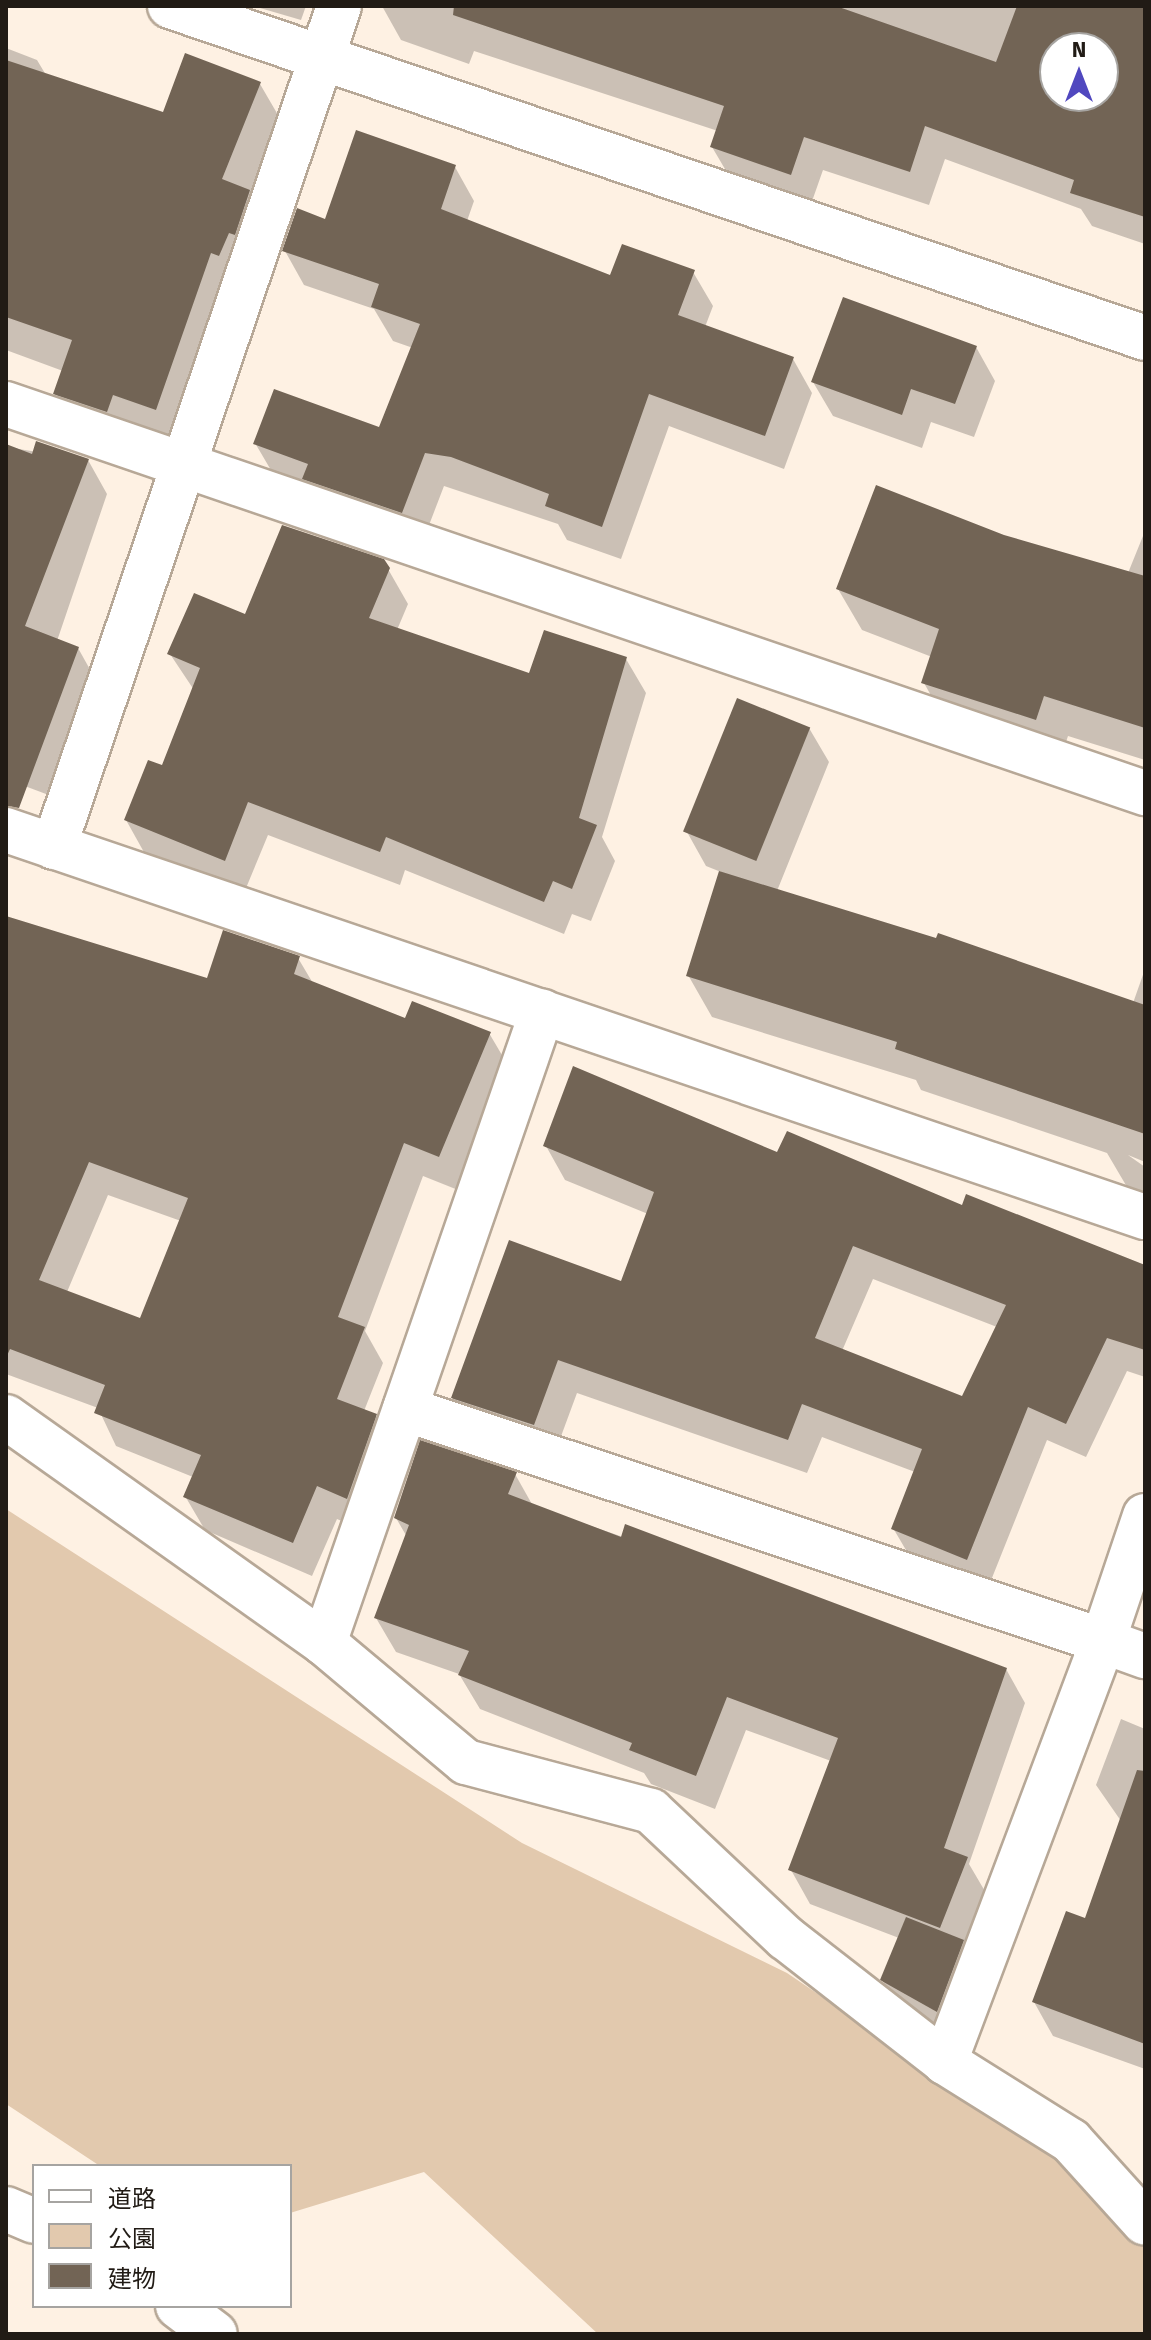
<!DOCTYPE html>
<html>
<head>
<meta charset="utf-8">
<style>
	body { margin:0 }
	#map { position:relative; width:1151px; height:2340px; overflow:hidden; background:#fef1e3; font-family:"Fira Sans","Noto Sans JP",sans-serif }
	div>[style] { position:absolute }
	.green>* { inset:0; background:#e2c9ae }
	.shadow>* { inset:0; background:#0003 }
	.building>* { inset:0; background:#726455; transform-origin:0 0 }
	.roads { filter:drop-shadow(2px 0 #b7a897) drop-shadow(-2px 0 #b7a897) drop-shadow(0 2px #b7a897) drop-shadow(0 -2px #b7a897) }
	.minor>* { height:44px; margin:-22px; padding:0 22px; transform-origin:22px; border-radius:22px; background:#fff }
	.tertiary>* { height:44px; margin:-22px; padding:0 22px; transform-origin:22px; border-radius:22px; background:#fff }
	span { translate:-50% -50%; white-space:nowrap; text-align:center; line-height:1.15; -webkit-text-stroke:8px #fff; paint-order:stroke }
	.frame { position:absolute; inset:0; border:8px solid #211b15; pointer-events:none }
	.legend { position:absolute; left:32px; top:2164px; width:260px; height:144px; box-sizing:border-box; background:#fff; border:2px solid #a6a4a1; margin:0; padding:10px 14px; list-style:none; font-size:24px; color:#211b15 }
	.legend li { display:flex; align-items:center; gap:16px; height:40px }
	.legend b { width:40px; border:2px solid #a6a4a1 }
	.north { position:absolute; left:1039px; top:32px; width:80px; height:80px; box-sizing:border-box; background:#fff; border:2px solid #a6a4a1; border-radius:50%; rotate:0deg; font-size:22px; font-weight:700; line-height:32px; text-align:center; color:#211b15 }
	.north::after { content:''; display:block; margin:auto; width:28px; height:36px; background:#5048bf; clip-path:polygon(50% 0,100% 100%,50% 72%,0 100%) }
</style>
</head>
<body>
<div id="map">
	<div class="green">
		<div style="clip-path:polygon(6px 1509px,522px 1843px,787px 1973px,1064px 2161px,1145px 2244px,1145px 2334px,598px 2334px,424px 2172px,290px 2213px,290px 2166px,100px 2166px,6px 2104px)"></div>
	</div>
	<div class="shadow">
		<div style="clip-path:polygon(253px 6px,306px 6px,301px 20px)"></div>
		<div style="clip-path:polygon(evenodd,382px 6px,1145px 6px,1145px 244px,1092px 226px,1081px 209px,945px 159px,929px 205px,823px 170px,810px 207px,732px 181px,712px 147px,718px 131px,474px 51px,469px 64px,401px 40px,382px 6px,1055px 48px,1103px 48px,1103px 96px,1055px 96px,1055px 48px)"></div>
		<div style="clip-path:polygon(6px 48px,37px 60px,46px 75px,164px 114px,260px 84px,285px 127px,181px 452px,80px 437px,55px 393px,63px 371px,6px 350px)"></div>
		<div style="clip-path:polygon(455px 167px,474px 201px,467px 221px,612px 277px,693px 272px,713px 306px,705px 327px,793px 359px,812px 393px,784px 469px,669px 426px,621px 559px,567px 540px,558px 524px,444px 486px,421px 546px,275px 477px,255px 443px,381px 430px,413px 348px,393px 341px,374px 309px,304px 285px,285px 251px,326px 222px)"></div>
		<div style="clip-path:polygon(976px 347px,995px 381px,974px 437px,931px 422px,922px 448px,833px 416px,813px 382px)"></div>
		<div style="clip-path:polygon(6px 447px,88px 460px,107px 494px,57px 641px,78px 648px,97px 682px,54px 797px,6px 779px)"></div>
		<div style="clip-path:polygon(1145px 531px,1145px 760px,1068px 736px,1060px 760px,947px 724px,924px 683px,932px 657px,862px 630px,838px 589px,1004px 537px,1128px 573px)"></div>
		<div style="clip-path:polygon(388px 569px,408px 604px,397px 630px,530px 676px,626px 659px,646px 693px,602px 837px,615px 861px,591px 921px,572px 914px,564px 934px,405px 870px,400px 885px,268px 835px,244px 893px,145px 854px,126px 820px,163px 768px,194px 690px,170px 654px,246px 617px)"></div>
		<div style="clip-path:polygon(809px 728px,829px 762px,777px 891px,1133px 1003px,1145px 969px,1145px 1162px,1128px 1155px,1145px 1167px,1145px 1194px,1127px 1187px,1107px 1153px,921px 1090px,916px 1080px,712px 1017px,688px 975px,721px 872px,706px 866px,687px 832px)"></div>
		<div style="clip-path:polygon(evenodd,6px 918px,209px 980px,298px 958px,314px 985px,406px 1021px,489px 1033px,509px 1067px,458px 1190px,423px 1176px,365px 1331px,383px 1363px,364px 1411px,375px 1416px,395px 1450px,367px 1532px,337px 1519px,312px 1576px,205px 1530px,185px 1496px,193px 1477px,116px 1446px,98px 1408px,6px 1374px,6px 918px,108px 1195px,181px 1221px,141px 1321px,67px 1292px,108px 1195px)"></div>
		<div style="clip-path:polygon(evenodd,546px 1146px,778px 1154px,1145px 1267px,1145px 1377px,1127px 1371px,1086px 1457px,1047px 1440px,986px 1593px,913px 1562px,893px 1528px,915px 1472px,822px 1437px,807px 1473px,577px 1393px,553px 1458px,473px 1432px,453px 1398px,622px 1284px,648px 1214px,565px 1180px,546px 1146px,873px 1279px,997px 1327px,963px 1399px,842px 1351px,873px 1279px)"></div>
		<div style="clip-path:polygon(515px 1474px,533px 1506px,1006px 1669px,1025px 1703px,969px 1864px,986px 1893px,965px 1946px,982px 1976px,956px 2045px,902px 2014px,882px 1980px,899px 1938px,810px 1904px,791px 1870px,831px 1761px,746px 1730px,715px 1809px,651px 1784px,644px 1773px,480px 1709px,459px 1674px,396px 1652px,376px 1618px,407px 1537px,396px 1518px)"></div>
		<div style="clip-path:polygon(1121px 1719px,1145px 1729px,1145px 2069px,1053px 2036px,1034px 2002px,1086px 1921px,1121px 1821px,1096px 1785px)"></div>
	</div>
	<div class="building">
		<div style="clip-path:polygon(evenodd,454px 6px,836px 6px,996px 62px,1017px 6px,1145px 6px,1145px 217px,1070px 193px,1074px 180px,925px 126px,910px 172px,804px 137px,791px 175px,710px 147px,724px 106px,453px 15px,454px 6px,1055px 48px,1103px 48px,1103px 96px,1055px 96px,1055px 48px)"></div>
		<div style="clip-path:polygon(185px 53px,261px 82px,222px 179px,250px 190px,235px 235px,229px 233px,219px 256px,211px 253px,156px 410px,113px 395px,107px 412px,53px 394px,72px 340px,6px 317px,6px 60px,163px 112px)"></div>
		<div style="clip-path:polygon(356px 130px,456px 165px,441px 209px,610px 275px,622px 244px,695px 270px,678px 315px,794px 357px,765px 436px,649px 394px,602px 527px,545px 506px,549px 494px,451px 457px,425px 453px,402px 513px,302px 479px,308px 464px,253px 444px,274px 389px,379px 427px,420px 324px,371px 307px,379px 284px,282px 251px,297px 208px,325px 219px)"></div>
		<div style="clip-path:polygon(843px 297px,977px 346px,955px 404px,911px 389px,902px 415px,811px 382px)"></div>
		<div style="clip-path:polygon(36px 441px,89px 459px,25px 626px,79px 647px,19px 808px,6px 806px,6px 444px,32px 454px)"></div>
		<div style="clip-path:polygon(876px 485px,1004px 535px,1145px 576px,1145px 728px,1044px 696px,1036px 720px,921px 683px,939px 629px,836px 589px)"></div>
		<div style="clip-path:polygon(282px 525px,384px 559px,390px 568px,369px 618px,529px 673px,544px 630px,627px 657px,579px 818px,597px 825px,572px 889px,553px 881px,544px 902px,386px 837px,380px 852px,248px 802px,225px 861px,124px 820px,148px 760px,162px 765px,200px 668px,167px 654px,194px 593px,245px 614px)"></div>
		<div style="left:737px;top:698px;width:79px;height:144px;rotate:22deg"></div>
		<div style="clip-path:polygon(719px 871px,936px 938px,938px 933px,1145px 1005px,1145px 1134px,895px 1049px,897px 1042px,686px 976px)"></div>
		<div style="clip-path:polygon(evenodd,6px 916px,207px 978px,223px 930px,300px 956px,294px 974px,405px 1018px,412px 1001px,491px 1032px,439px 1157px,404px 1143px,338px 1317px,365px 1327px,337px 1399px,377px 1414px,347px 1499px,317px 1486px,293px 1543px,183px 1497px,201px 1455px,94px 1413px,105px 1385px,10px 1349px,6px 1358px,6px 916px,89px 1162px,188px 1198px,140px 1318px,39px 1280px,89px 1162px)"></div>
		<div style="clip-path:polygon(evenodd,573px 1066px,777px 1152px,787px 1131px,962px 1205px,966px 1194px,1145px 1265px,1145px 1350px,1107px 1338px,1066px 1424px,1028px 1407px,967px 1560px,891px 1529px,922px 1449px,802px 1404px,788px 1440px,558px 1360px,534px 1425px,451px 1398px,509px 1240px,621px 1281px,654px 1192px,543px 1146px,573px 1066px,853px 1246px,1006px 1305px,962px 1396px,815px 1338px,853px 1246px)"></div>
		<div style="clip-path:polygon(420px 1440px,517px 1472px,508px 1494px,621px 1537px,625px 1524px,1007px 1668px,944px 1848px,968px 1857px,940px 1928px,788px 1870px,838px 1738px,727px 1697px,696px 1776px,629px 1750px,632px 1743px,458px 1675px,469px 1651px,374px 1618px,409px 1525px,394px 1518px)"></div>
		<div style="clip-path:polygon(1137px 1770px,1145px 1771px,1145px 2044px,1032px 2002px,1066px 1911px,1085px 1918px)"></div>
		<div style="clip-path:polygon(906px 1917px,964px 1940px,937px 2012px,880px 1980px)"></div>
	</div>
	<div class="roads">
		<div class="minor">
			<div style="left:6px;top:404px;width:1204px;rotate:18.86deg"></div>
			<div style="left:6px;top:830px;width:1203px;rotate:18.77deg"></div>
			<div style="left:54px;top:847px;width:888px;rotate:-71.28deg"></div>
			<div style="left:405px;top:1409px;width:736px;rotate:18.39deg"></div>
			<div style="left:1103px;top:1641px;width:450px;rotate:110.6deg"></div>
			<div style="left:945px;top:2062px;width:149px;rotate:32.1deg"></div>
			<div style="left:1071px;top:2141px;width:110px;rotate:47.9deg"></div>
			<div style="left:6px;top:1417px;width:390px;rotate:35.4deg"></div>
			<div style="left:324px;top:1643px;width:185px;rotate:40deg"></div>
			<div style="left:466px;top:1762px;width:191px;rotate:14.8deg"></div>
			<div style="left:651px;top:1811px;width:185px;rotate:43.3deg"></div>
			<div style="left:786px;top:1938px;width:202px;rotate:37.9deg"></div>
			<div style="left:324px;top:1643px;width:668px;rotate:-70.94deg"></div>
		</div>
		<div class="tertiary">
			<div style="left:170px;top:6px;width:1030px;rotate:18.8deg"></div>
			<div style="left:1145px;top:1516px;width:132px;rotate:108.6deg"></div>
			<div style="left:1103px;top:1641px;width:45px;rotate:19.7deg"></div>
			<div style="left:6px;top:2209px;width:30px;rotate:23deg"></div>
			<div style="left:178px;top:2306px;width:46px;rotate:37.1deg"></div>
		</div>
	</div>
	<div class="frame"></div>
	<ul class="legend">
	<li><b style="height:10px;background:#fff"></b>道路</li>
	<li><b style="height:22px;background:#e2c9ae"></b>公園</li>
	<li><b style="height:22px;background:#726455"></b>建物</li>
	</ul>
	<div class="north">N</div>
</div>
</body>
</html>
